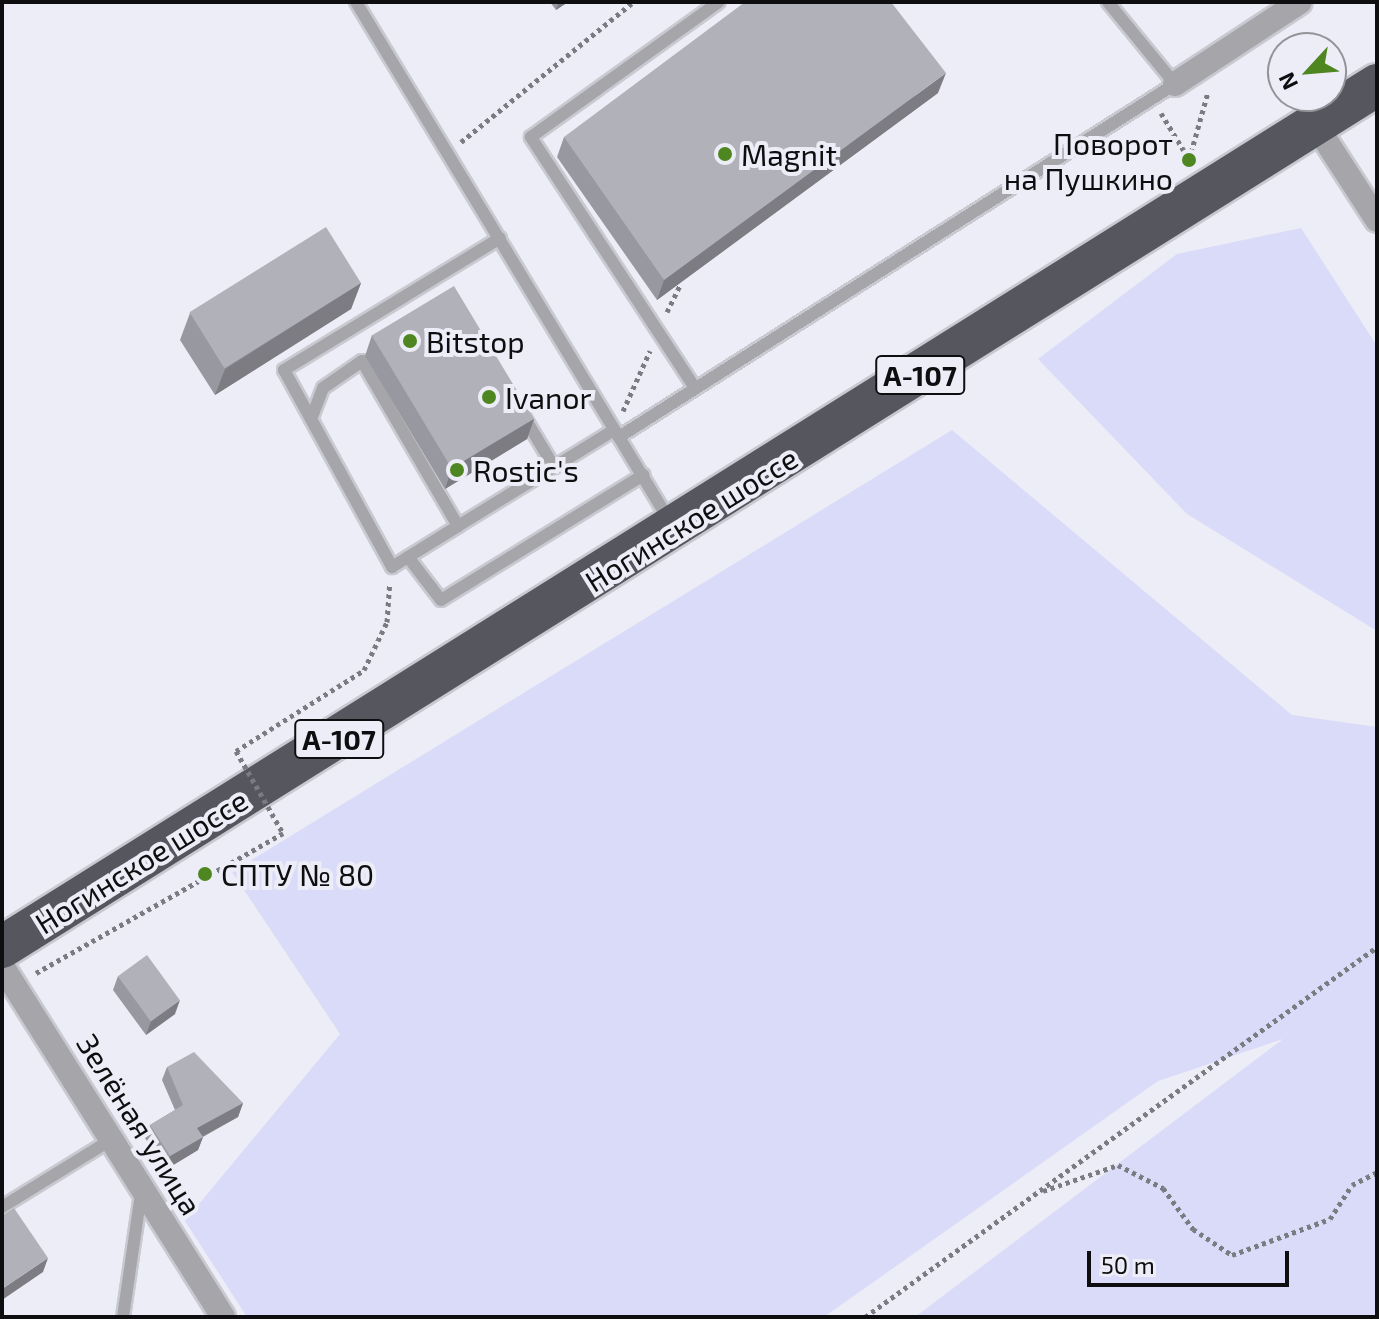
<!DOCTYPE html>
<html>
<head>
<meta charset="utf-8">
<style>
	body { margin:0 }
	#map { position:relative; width:1379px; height:1319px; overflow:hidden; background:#ecedf6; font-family:"Exo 2",sans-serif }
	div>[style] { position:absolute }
	.green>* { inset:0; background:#dadbf8 }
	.path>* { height:5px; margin-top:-2.5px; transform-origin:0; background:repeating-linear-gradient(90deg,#7b7c82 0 4px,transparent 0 8px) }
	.roads { filter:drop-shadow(2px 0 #c8c9d1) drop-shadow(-2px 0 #c8c9d1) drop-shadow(0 2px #c8c9d1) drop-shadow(0 -2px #c8c9d1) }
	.lane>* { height:12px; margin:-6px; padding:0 6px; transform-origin:6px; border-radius:6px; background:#a6a6aa }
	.street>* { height:24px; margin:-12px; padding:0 12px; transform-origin:12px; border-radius:12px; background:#a6a6aa }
	.highway>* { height:42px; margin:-21px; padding:0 21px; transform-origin:21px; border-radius:21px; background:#56575e }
	.path-bridge>* { height:5px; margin-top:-2.5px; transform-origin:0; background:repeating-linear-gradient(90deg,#7b7c82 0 4px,transparent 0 8px) }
	.wall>* { inset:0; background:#9898a0 }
	.shaded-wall>* { inset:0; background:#7c7c82 }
	.building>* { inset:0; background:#b1b1ba; transform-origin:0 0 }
	.dots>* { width:22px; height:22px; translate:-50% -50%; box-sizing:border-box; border:4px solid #ecedf6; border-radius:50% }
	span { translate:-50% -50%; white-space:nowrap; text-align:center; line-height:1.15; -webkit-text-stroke:8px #ecedf6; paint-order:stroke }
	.shield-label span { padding:2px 6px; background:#ecedf6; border:2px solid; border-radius:6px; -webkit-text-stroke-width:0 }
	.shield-label { font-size:28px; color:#0e0e11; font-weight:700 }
	.poi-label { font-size:30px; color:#0e0e11 }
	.right { translate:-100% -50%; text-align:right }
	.left { translate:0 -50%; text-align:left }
	.street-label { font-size:30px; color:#0e0e11 }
	.frame { position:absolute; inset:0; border:4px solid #0e0e11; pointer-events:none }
	.north { position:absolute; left:1267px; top:32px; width:80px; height:80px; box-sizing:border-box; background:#ecedf6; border:2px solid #93949a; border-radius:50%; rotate:244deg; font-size:22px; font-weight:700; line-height:32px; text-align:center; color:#0e0e11 }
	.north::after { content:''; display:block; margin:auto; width:28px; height:36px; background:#4e8621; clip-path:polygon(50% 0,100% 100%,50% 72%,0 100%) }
	.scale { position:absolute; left:1087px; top:1251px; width:202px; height:36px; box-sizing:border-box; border:4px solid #0e0e11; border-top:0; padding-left:10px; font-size:24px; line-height:28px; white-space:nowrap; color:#0e0e11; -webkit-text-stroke:6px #ecedf6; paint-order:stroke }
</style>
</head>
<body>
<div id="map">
	<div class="green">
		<div style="clip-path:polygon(1301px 228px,1377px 346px,1377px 631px,1187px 514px,1038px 359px,1177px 254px)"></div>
		<div style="clip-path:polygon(952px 430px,1292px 715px,1377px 727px,1377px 1317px,915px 1317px,1283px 1039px,1158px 1081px,824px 1317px,247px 1317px,185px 1221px,340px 1034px,232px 872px)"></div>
	</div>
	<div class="path">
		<div style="left:1161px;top:113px;width:54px;rotate:58.7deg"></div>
		<div style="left:461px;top:142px;width:222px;rotate:-39.1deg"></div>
		<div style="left:1189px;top:160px;width:71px;rotate:-74.4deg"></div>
		<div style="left:667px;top:312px;width:32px;rotate:-64deg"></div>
		<div style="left:623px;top:411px;width:66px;rotate:-65.8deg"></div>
		<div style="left:236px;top:751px;width:151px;rotate:-32.3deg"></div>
		<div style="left:364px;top:670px;width:53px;rotate:-64.4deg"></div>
		<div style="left:387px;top:622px;width:39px;rotate:-86deg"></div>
		<div style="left:36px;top:973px;width:284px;rotate:-29.5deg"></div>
		<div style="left:1043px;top:1191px;width:79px;rotate:-19.1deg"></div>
		<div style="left:1118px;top:1165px;width:51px;rotate:27.1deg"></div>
		<div style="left:1163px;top:1188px;width:51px;rotate:53.8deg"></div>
		<div style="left:1193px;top:1229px;width:47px;rotate:33.7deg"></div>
		<div style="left:1232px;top:1255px;width:104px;rotate:-20.2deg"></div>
		<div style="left:1330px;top:1219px;width:40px;rotate:-57.1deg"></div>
		<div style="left:1352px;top:1185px;width:28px;rotate:-27deg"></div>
		<div style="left:865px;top:1317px;width:632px;rotate:-35.85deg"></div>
	</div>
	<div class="roads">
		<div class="lane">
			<div style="left:356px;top:2px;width:605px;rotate:58.86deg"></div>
			<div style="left:695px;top:388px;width:300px;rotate:-123.2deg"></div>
			<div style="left:531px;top:137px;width:231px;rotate:-35.7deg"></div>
			<div style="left:523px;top:415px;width:61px;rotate:59.2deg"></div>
			<div style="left:311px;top:419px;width:56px;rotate:-118.9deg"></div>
			<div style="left:284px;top:370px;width:253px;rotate:-31.4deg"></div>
			<div style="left:619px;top:437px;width:659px;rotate:-32.41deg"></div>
			<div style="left:1175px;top:84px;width:106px;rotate:-129.3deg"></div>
			<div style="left:458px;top:526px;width:191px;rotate:-120.2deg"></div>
			<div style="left:362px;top:361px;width:47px;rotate:145.3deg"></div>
			<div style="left:323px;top:388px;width:33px;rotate:111deg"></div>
			<div style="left:311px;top:419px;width:169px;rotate:61.3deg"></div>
			<div style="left:392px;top:567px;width:78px;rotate:-31.8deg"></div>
			<div style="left:458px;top:526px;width:183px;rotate:-31.6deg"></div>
			<div style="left:408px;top:557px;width:54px;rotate:52.5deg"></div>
			<div style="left:441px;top:600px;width:238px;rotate:-31.7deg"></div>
			<div style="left:2px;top:1207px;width:129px;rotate:-31.7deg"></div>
			<div style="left:123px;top:1317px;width:125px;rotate:-81.7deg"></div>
		</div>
		<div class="street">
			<div style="left:1175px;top:84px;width:149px;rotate:-33.3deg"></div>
			<div style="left:1315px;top:124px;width:114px;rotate:57.1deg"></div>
			<div style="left:2px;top:966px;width:415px;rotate:57.8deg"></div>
		</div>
		<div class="highway">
			<div style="left:2px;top:947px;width:1623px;rotate:-32.08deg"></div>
		</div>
	</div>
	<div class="path-bridge">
		<div style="left:236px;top:751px;width:95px;rotate:60.2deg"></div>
	</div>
	<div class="wall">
		<div style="clip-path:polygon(550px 2px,568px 2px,556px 10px)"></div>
		<div style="clip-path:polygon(938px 93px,657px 300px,557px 157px,564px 137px)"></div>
		<div style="clip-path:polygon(361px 283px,351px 309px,215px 395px,180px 340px,190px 313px)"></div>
		<div style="clip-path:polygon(372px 335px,534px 419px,527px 439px,445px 489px,365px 356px)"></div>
		<div style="clip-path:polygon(118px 976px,175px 1014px,146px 1035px,113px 990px)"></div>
		<div style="clip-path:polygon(167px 1067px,243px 1103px,238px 1117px,203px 1137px,198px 1150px,165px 1170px,145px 1138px,150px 1125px,175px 1110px,162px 1080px)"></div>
	</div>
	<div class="shaded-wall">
		<div style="clip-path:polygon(559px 2px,568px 2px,556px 10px)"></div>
		<div style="clip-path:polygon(946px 73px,938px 93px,657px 300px,664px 280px)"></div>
		<div style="clip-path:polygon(361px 283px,351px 309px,215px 395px,225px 369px)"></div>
		<div style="clip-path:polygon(534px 419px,527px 439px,445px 489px,452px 468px)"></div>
		<div style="clip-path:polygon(180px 1000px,175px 1014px,146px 1035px,151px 1021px)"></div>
		<div style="clip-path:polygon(243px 1103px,238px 1117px,192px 1142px,197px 1128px)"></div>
		<div style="clip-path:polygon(203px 1137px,198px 1150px,165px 1170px,170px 1156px)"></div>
		<div style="clip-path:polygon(48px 1258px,43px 1272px,2px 1300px,2px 1289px)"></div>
	</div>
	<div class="building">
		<div style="clip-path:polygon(745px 2px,891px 2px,946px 73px,664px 280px,564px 137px)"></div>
		<div style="left:326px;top:227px;width:66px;height:161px;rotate:58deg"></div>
		<div style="left:454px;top:286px;width:155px;height:96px;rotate:59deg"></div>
		<div style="left:147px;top:955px;width:56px;height:36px;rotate:54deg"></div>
		<div style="clip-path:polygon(194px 1052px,243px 1103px,197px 1128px,203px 1137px,170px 1156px,150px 1125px,183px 1105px,167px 1067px)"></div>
		<div style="clip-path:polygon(14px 1208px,48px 1258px,2px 1289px,2px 1216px)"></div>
	</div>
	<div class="dots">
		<div style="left:725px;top:154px;background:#4e8621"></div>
		<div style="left:1189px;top:160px;background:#4e8621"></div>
		<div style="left:410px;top:341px;background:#4e8621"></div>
		<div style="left:489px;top:397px;background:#4e8621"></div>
		<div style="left:457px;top:470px;background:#4e8621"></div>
		<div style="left:205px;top:874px;background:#4e8621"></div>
	</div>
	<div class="shield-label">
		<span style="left:920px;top:375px">А-107</span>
		<span style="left:339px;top:739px">А-107</span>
	</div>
	<div class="poi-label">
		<span class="right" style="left:1173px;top:160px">Поворот<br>на Пушкино</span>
		<span class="left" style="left:741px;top:154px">Magnit</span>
		<span class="left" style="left:426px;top:341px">Bitstop</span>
		<span class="left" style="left:505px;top:397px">Ivanor</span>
		<span class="left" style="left:473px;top:470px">Rostic's</span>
		<span class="left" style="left:221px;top:874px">СПТУ № 80</span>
	</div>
	<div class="street-label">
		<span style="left:691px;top:519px;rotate:-32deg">Ногинское шоссе</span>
		<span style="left:141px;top:861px;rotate:-32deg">Ногинское шоссе</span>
		<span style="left:140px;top:1124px;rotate:58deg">Зелёная улица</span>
	</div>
	<div class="frame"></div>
	<div class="north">N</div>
	<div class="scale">50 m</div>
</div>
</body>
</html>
